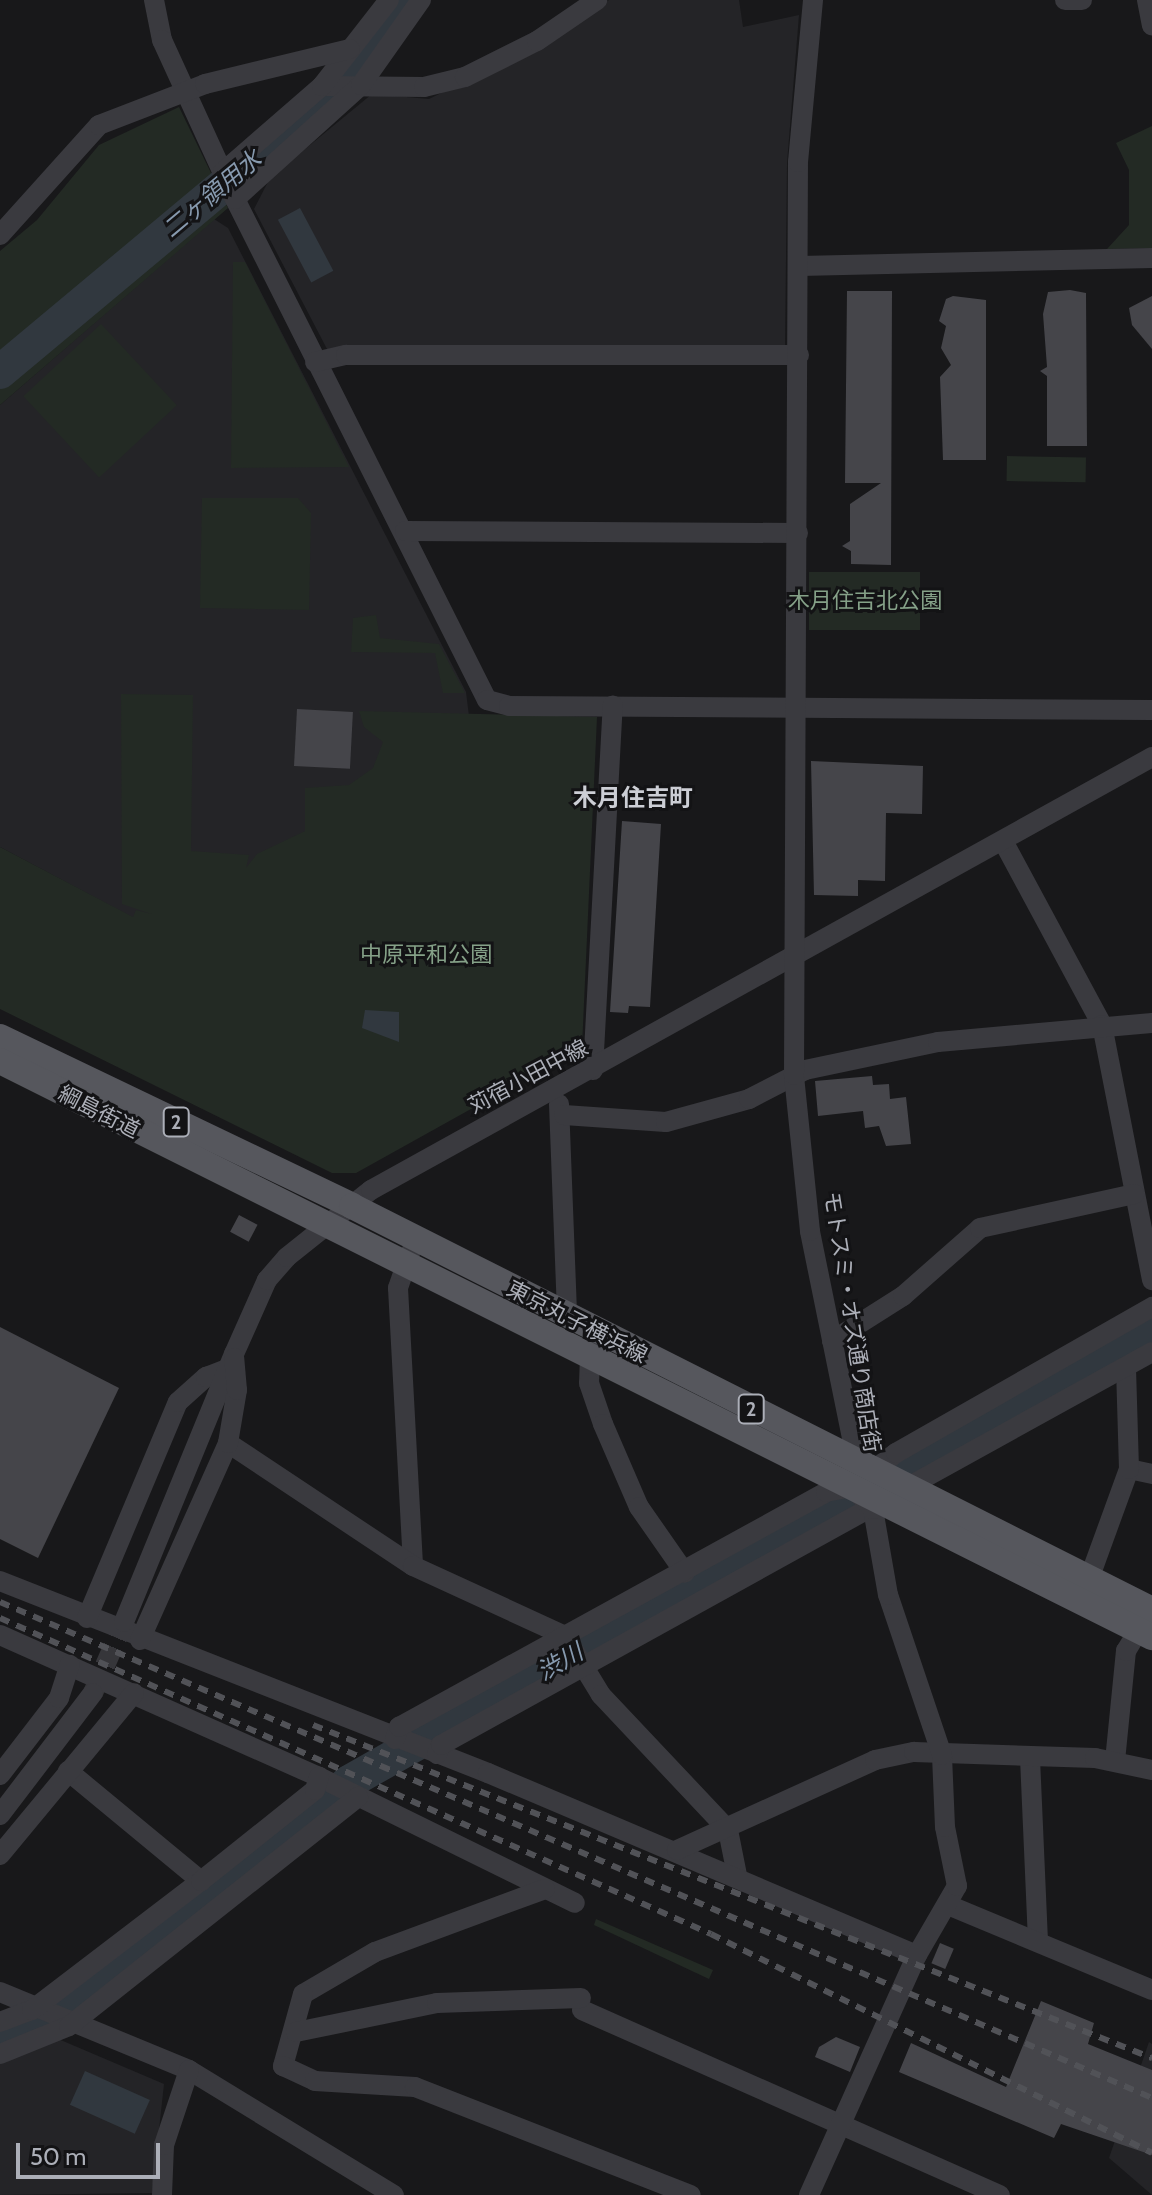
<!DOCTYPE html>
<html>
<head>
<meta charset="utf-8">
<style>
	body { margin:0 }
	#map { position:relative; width:1152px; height:2195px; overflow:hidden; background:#18181a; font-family:Cabin,"Noto Sans JP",sans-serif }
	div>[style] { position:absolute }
	.built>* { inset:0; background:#242427 }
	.green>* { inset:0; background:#232a24; transform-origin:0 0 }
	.water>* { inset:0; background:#31383f; transform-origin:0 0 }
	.river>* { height:34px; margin:-17px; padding:0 17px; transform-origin:17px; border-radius:17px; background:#31383f }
	.building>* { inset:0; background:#45454a; transform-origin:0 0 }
	.minor-tunnel>* { height:20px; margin-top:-10px; transform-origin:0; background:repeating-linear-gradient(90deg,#36363a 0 20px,transparent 0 30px) }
	.minor>* { height:20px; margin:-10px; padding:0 10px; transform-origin:10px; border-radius:10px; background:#3a3a3f }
	.major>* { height:26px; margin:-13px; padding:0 13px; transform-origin:13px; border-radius:13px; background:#56575d }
	.rail>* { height:6px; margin-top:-3px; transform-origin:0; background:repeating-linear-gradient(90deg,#515257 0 10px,transparent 0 18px) }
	span { translate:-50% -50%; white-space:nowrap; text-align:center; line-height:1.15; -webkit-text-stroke:6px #131315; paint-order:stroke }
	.shield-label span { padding:2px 6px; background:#131315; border:2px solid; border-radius:6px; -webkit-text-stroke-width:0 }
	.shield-label { font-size:20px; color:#acafb8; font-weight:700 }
	.park-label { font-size:22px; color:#85a188 }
	.street-label { font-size:22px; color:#acafb8 }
	.water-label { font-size:24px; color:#879aaf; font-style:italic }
	.neighbourhood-label { font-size:24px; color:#ccced5; font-weight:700 }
	.scale { position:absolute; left:16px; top:2143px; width:144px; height:36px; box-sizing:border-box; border:4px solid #acafb8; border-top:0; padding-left:10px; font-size:24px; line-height:28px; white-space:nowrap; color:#acafb8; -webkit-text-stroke:6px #131315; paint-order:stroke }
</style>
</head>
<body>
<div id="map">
	<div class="built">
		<div style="clip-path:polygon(609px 0,739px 0,743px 27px,799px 15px,787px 163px,785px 351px,327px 349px,254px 209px,270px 178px,372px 94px,429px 99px,570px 30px)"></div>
		<div style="clip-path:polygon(214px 219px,228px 228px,466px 692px,469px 716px,173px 939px,0 847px,0 405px)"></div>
		<div style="clip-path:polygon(56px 2038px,164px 2084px,152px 2193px,0 2195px,0 2060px)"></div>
		<div style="clip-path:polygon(1149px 2042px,1152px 2044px,1152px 2195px,1109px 2158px)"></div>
	</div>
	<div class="green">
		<div style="clip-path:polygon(179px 107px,228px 208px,0 405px,0 251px,37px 220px,99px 145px)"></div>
		<div style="clip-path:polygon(1152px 126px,1152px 248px,1107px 249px,1129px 225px,1129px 170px,1116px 143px)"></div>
		<div style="clip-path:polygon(233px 262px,245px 262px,349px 467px,231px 468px)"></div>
		<div style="left:101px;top:324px;width:111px;height:106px;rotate:47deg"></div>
		<div style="left:1007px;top:456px;width:79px;height:25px;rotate:1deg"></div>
		<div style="clip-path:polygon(202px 498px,298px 498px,311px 513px,309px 610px,200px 608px)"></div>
		<div style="left:809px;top:572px;width:111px;height:58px"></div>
		<div style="clip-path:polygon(376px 615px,380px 638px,439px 644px,465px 693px,443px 693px,435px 653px,351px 652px,353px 618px)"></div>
		<div style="clip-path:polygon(121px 694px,193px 695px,191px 851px,249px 855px,246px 868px,257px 854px,305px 831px,305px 788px,349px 785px,373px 768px,383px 742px,364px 727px,359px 711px,597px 717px,582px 1047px,356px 1173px,332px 1173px,0 1009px,0 847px,133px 917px,136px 910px,152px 914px,122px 904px)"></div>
		<div style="clip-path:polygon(596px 1919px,713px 1970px,709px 1979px,594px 1925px)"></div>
	</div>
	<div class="water">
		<div style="left:300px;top:208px;width:71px;height:25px;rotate:62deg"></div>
		<div style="clip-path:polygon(365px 1010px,399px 1012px,399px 1042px,362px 1028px)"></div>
		<div style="left:85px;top:2071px;width:71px;height:37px;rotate:24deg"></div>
	</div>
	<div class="river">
		<div style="left:0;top:372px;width:425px;rotate:-39.9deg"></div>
		<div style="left:326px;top:99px;width:128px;rotate:-50.7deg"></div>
		<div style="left:0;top:2040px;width:69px;rotate:-22.9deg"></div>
		<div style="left:64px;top:2013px;width:367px;rotate:-39deg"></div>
		<div style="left:349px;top:1782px;width:923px;rotate:-29.59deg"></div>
	</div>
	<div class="building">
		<div style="clip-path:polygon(1070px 290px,1086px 293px,1087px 446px,1047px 446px,1047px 376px,1040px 371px,1047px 367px,1043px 314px,1048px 292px)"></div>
		<div style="clip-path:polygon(847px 291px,892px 291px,891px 565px,851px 564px,851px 551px,842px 546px,850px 541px,850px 504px,881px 483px,845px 483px)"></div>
		<div style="clip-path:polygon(953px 296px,986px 300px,986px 460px,943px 460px,940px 377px,951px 365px,941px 348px,946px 326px,939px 321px,946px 299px)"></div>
		<div style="clip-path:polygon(1152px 296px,1152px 349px,1132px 325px,1129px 308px)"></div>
		<div style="left:297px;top:709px;width:56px;height:57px;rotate:3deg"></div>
		<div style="clip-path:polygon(811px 761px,923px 766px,922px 814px,886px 813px,885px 881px,858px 880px,858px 896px,814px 895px)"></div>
		<div style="clip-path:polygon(622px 821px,661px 824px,650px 1007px,629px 1006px,628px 1013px,610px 1012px)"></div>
		<div style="clip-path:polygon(872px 1076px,873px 1085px,889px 1084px,890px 1099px,906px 1097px,911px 1144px,886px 1146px,879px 1126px,865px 1128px,863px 1111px,818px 1116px,815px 1081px)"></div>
		<div style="left:239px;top:1215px;width:21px;height:19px;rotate:28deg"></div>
		<div style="clip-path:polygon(0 1327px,119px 1388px,38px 1558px,0 1539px)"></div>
		<div style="left:940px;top:1943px;width:15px;height:22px;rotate:23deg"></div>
		<div style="clip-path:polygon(1041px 2001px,1094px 2023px,1088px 2044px,1152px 2070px,1152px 2155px,1061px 2124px,1054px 2138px,899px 2072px,911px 2043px,1006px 2087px)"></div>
		<div style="clip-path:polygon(836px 2037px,860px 2047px,850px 2072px,815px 2057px,819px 2047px)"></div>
	</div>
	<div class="minor-tunnel">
		<div style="left:93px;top:1693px;width:77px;rotate:-66.4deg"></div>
	</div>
	<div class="minor">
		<div style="left:154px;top:0;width:41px;rotate:78.7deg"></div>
		<div style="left:162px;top:40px;width:170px;rotate:65.4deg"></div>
		<div style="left:233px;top:195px;width:565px;rotate:63.3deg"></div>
		<div style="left:487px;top:700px;width:23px;rotate:15deg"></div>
		<div style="left:509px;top:706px;width:643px;rotate:0.36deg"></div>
		<div style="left:1065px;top:0;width:17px"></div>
		<div style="left:1147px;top:0;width:26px;rotate:79deg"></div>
		<div style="left:322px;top:86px;width:102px;rotate:0.6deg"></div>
		<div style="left:424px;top:87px;width:42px;rotate:-13.7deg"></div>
		<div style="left:465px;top:77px;width:80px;rotate:-26.6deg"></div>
		<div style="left:537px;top:41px;width:73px;rotate:-34.3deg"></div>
		<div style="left:223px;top:172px;width:131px;rotate:-41deg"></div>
		<div style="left:322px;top:86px;width:109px;rotate:-52.1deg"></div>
		<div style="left:235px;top:199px;width:170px;rotate:-42.1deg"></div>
		<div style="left:361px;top:85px;width:104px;rotate:-54.8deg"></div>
		<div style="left:0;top:235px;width:148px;rotate:-48deg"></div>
		<div style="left:99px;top:125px;width:114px;rotate:-21.1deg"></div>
		<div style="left:205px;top:84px;width:149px;rotate:-13.6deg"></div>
		<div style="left:800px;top:266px;width:352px;rotate:-1.3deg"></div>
		<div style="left:315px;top:362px;width:32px;rotate:-13deg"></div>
		<div style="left:346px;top:355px;width:453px"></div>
		<div style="left:405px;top:531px;width:393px;rotate:0.3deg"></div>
		<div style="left:1003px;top:841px;width:209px;rotate:61.7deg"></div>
		<div style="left:1102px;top:1025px;width:260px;rotate:78.9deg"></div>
		<div style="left:593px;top:1070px;width:365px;rotate:-86.9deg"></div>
		<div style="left:559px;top:1104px;width:212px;rotate:87.8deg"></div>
		<div style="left:564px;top:1115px;width:102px;rotate:3.9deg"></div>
		<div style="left:666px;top:1122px;width:86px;rotate:-15.5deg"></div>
		<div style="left:749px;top:1099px;width:63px;rotate:-27.4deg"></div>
		<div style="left:805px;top:1070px;width:136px;rotate:-11.9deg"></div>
		<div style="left:938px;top:1042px;width:215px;rotate:-5.1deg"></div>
		<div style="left:410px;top:1253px;width:37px;rotate:109deg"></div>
		<div style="left:398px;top:1288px;width:278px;rotate:86.9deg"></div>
		<div style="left:603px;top:1334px;width:26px;rotate:121deg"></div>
		<div style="left:590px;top:1356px;width:27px;rotate:92deg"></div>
		<div style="left:589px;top:1383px;width:43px;rotate:71.1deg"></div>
		<div style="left:603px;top:1424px;width:90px;rotate:66.6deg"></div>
		<div style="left:639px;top:1507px;width:80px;rotate:55.1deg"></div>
		<div style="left:832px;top:1341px;width:84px;rotate:-32.4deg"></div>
		<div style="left:903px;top:1296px;width:103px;rotate:-41.4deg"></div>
		<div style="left:980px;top:1228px;width:158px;rotate:-12.4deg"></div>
		<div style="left:228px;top:1443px;width:222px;rotate:33.6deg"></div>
		<div style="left:413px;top:1566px;width:167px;rotate:24.7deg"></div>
		<div style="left:565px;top:1636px;width:69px;rotate:58.6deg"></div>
		<div style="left:601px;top:1695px;width:185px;rotate:46.7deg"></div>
		<div style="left:728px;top:1830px;width:46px;rotate:78.7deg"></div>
		<div style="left:1129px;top:1469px;width:24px;rotate:12deg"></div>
		<div style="left:0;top:1581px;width:524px;rotate:21.48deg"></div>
		<div style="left:488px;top:1773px;width:466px;rotate:23deg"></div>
		<div style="left:1085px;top:1590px;width:129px;rotate:-70deg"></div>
		<div style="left:1129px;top:1469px;width:102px;rotate:-91.7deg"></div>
		<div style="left:87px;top:1618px;width:234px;rotate:-67.2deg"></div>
		<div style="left:178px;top:1402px;width:38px;rotate:-42deg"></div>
		<div style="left:206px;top:1377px;width:22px;rotate:-21deg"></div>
		<div style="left:124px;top:1622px;width:290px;rotate:-67.7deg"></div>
		<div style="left:234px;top:1354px;width:81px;rotate:-66deg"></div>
		<div style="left:267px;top:1280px;width:30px;rotate:-49deg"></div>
		<div style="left:287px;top:1257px;width:107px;rotate:-38.6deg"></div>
		<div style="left:371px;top:1190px;width:893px;rotate:-29deg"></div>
		<div style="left:0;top:1635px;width:349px;rotate:24deg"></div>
		<div style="left:319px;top:1777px;width:285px;rotate:26.2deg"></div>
		<div style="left:140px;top:1640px;width:216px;rotate:-65.9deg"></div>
		<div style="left:228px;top:1443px;width:54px;rotate:-80.4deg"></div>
		<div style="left:237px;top:1390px;width:32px;rotate:-95deg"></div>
		<div style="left:395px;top:1739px;width:13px;rotate:-72deg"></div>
		<div style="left:399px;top:1727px;width:487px;rotate:-28.8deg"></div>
		<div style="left:826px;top:1492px;width:26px;rotate:-11deg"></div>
		<div style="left:852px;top:1487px;width:56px;rotate:-37.7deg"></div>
		<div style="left:896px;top:1453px;width:295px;rotate:-29.7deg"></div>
		<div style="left:437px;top:1754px;width:10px;rotate:-66deg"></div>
		<div style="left:441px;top:1745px;width:812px;rotate:-28.93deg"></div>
		<div style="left:1030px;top:1758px;width:184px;rotate:87.5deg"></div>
		<div style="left:1115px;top:1761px;width:111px;rotate:-84.3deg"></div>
		<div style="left:1126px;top:1651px;width:37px;rotate:-59deg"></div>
		<div style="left:68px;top:1771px;width:173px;rotate:39.6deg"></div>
		<div style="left:0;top:1775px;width:97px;rotate:-52.5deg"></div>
		<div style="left:59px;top:1698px;width:35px;rotate:-72deg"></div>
		<div style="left:0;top:1815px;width:153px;rotate:-52.7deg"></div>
		<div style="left:677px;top:1850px;width:217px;rotate:-24.4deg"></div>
		<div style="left:875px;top:1760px;width:40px;rotate:-12deg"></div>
		<div style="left:914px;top:1752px;width:181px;rotate:1.9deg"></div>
		<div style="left:1095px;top:1758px;width:58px;rotate:11.9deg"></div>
		<div style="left:0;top:1855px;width:210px;rotate:-50.4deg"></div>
		<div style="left:545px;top:1889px;width:181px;rotate:159.7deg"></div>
		<div style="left:375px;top:1952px;width:83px;rotate:149.7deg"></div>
		<div style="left:303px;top:1994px;width:75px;rotate:105.5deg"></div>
		<div style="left:283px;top:2066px;width:35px;rotate:25deg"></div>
		<div style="left:315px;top:2081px;width:100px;rotate:3.4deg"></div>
		<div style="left:415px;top:2087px;width:296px;rotate:21.4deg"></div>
		<div style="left:948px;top:1905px;width:221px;rotate:22.6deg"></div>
		<div style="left:0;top:1992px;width:204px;rotate:22.4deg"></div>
		<div style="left:189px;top:2070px;width:240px;rotate:31.4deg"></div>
		<div style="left:582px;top:2010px;width:457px;rotate:23.9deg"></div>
		<div style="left:0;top:2022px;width:34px;rotate:-21deg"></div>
		<div style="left:32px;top:2010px;width:213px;rotate:-37.4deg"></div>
		<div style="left:201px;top:1881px;width:146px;rotate:-38.6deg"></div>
		<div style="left:315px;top:1790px;width:14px;rotate:-73deg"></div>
		<div style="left:296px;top:2032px;width:144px;rotate:-11.6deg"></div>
		<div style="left:437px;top:2003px;width:144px;rotate:-2deg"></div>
		<div style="left:0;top:2054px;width:74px;rotate:-22.1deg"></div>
		<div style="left:69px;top:2026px;width:369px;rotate:-38.4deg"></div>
		<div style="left:162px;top:2195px;width:50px;rotate:-87.7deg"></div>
		<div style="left:164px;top:2145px;width:79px;rotate:-71.6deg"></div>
		<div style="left:809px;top:2195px;width:263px;rotate:-65.8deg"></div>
		<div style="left:917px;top:1955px;width:80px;rotate:-59.9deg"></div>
		<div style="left:957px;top:1886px;width:60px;rotate:-101.5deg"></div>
		<div style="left:945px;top:1827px;width:72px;rotate:-92.4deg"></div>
		<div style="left:942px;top:1755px;width:169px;rotate:-108.6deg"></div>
		<div style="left:888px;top:1595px;width:87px;rotate:-99.9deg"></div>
		<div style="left:873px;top:1509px;width:30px;rotate:-134deg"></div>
		<div style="left:852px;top:1487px;width:49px;rotate:-90deg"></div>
		<div style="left:852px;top:1438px;width:211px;rotate:-101.5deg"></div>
		<div style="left:810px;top:1231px;width:157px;rotate:-95.9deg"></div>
		<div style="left:794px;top:1075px;width:913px;rotate:-89.75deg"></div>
		<div style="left:798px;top:162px;width:163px;rotate:-84.7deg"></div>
	</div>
	<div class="major">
		<div style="left:0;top:1037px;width:390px;rotate:25.6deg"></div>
		<div style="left:352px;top:1206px;width:896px;rotate:26.79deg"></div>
		<div style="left:0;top:1061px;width:1288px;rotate:26.57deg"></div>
	</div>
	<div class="rail">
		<div style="left:0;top:1602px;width:1254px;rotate:23.29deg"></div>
		<div style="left:0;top:1618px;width:778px;rotate:23.96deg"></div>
		<div style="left:711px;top:1934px;width:492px;rotate:26.4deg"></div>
		<div style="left:313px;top:1725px;width:903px;rotate:21.65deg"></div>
	</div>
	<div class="shield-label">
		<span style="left:176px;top:1122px">2</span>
		<span style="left:751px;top:1409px">2</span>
	</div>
	<div class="park-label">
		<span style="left:865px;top:601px">木月住吉北公園</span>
		<span style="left:426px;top:955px">中原平和公園</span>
	</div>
	<div class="street-label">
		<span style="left:528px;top:1077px;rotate:-28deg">苅宿小田中線</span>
		<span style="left:99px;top:1112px;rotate:27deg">綱島街道</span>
		<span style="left:577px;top:1322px;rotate:27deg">東京丸子横浜線</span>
		<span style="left:852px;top:1322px;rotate:81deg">モトスミ・オズ通り商店街</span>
	</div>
	<div class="water-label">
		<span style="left:212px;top:194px;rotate:-40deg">二ヶ領用水</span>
		<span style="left:560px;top:1662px;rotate:-30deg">渋川</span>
	</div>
	<div class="neighbourhood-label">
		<span style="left:633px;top:798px">木月住吉町</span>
	</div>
	<div class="scale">50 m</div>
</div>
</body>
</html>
